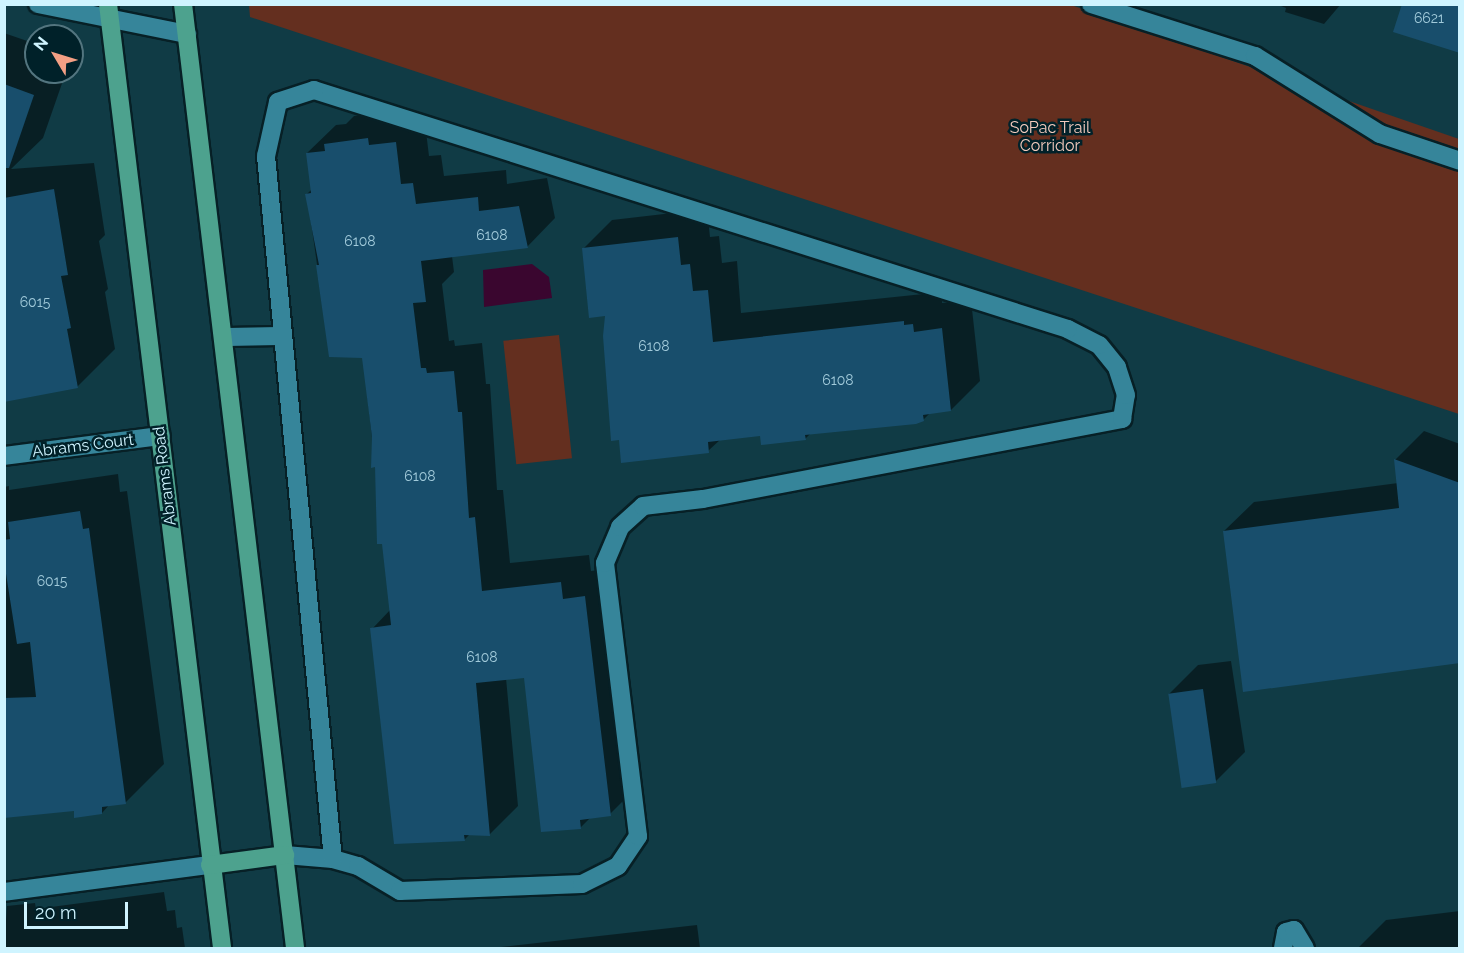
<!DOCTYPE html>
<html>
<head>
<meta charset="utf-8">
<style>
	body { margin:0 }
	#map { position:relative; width:1464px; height:953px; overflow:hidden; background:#103b45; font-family:Raleway,sans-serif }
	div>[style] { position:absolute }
	.green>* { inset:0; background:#642f1f; transform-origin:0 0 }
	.water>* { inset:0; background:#3a062f }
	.shadow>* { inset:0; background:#0007 }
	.building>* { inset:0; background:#184e6c; transform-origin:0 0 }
	.roads { filter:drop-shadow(2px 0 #072026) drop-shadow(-2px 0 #072026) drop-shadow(0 2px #072026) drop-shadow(0 -2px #072026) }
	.minor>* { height:18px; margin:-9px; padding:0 9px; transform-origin:9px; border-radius:9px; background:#36859a }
	.major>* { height:18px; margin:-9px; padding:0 9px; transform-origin:9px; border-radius:9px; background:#4da28e }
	span { translate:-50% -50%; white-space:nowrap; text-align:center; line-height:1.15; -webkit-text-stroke:5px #002129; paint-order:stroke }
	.number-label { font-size:14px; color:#a1cada }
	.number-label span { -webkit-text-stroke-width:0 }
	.park-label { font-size:16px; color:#f4cbbe }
	.street-label { font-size:16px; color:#cff4ff }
	.frame { position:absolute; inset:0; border:6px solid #cff4ff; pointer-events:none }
	.north { position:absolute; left:24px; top:24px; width:60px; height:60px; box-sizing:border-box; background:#002129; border:2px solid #53757f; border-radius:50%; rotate:308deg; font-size:16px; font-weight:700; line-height:24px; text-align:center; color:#cff4ff }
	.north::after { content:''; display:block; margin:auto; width:21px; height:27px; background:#f39f84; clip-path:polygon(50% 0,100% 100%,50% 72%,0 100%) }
	.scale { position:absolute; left:24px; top:902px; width:104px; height:27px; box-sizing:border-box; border:3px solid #cff4ff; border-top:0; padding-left:8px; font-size:18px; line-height:21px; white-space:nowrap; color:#cff4ff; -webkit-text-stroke:4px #002129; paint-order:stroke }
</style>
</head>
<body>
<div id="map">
	<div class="green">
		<div style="clip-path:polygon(249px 5px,1071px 5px,1459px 139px,1459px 414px,250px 17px)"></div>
		<div style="left:559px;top:335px;width:124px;height:56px;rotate:84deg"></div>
	</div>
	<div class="water">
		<div style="clip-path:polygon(532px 264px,549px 277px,552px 298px,484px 307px,483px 270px)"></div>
	</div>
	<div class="shadow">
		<div style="clip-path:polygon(1276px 4px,1341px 4px,1324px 24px,1285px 12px,1286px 8px)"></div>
		<div style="clip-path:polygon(4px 33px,36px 44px,36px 72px,66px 72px,43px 138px,11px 169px,94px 163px,105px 235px,99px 241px,108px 289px,105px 292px,115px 349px,77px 387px,4px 400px)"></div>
		<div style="clip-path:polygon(396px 111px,397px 118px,424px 115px,429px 156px,441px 155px,444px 176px,506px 170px,507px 184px,547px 178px,555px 218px,527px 247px,452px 256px,454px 272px,442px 284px,449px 341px,454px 340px,455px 346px,482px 343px,486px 384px,490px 384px,497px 490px,503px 490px,510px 563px,589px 555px,591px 571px,613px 568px,638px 786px,610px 814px,591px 817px,580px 828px,525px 676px,506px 678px,518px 806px,490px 834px,471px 833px,464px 840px,372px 629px,391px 609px,363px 356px,330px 356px,307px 194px,312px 189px,307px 153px,336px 125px,346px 124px,354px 116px)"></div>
		<div style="clip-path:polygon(707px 209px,710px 237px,719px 236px,722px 263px,737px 261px,741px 313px,933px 293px,933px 297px,942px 296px,942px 303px,971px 300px,980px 381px,951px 410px,930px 413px,923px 420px,811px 433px,805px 439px,761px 434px,721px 439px,708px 451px,607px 314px,583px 249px,612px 220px)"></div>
		<div style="clip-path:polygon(1424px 431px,1460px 444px,1460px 662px,1224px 531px,1254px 502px,1398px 483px,1395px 460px)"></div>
		<div style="clip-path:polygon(118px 474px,120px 492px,127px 491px,164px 764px,126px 802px,110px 804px,102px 813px,75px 810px,4px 817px,4px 487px,9px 486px,9px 490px)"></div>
		<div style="clip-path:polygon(1231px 661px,1245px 752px,1216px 781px,1169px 694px,1198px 665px)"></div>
		<div style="clip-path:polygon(164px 892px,167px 911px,175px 910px,177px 928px,182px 927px,185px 948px,4px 948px,7px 906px,35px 903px,36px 909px)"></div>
		<div style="clip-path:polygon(1460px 911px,1460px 948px,1358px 948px,1386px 920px)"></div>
		<div style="clip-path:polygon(697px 925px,700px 948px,492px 948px)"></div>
	</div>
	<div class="building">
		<div style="clip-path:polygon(1402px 4px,1460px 4px,1460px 53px,1393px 32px)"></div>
		<div style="clip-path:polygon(4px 84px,34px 95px,9px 168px,4px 168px)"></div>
		<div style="clip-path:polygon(368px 138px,369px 145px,396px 142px,401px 184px,413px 183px,416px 204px,478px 197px,479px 211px,519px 206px,528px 248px,421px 261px,426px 302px,413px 303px,421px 368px,426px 368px,427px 373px,454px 371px,458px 412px,462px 412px,469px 518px,475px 517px,482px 591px,561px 582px,563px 599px,585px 596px,611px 816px,580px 820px,581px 829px,541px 832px,524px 678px,476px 683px,490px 836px,464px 835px,465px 841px,394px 844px,370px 628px,391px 625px,382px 544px,377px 544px,375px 467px,371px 468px,372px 437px,362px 358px,329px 357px,316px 265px,319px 265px,305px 194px,311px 193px,306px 153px,325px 151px,324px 144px)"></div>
		<div style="clip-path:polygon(54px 189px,68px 275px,61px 276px,71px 328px,67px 329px,78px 388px,4px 402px,4px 198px)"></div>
		<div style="clip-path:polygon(678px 237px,681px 265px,690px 264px,693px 291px,708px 290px,713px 342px,904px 321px,904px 325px,913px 324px,914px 332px,942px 328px,951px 411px,923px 415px,924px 421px,916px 424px,805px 435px,806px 440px,761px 445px,760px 436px,708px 442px,709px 453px,621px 463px,619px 440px,611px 441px,603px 336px,605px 316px,589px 318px,582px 248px)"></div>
		<div style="clip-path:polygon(1394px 459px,1460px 483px,1460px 663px,1243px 692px,1223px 531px,1399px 508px)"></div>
		<div style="clip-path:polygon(80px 511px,83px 529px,89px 528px,126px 804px,102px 807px,102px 814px,74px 818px,74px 811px,4px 818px,4px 698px,36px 697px,30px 642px,17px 644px,4px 561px,4px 540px,10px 539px,8px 522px)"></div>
		<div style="left:1203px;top:689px;width:95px;height:35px;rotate:82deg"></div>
	</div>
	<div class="roads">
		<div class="minor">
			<div style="left:38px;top:4px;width:152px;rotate:11.4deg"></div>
			<div style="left:1091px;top:4px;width:172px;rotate:17.6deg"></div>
			<div style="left:1255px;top:56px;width:147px;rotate:32deg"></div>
			<div style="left:1380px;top:134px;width:84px;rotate:18.6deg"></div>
			<div style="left:223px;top:337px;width:60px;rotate:-1deg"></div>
			<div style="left:4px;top:456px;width:158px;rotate:-7.3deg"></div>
			<div style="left:285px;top:855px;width:48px;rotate:4.8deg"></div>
			<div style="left:333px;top:859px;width:26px;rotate:16deg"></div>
			<div style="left:358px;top:866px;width:49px;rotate:30.8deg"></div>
			<div style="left:400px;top:891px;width:182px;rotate:-2.2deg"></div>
			<div style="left:582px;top:884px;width:40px;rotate:-26.6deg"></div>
			<div style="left:618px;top:866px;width:36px;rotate:-56deg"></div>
			<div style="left:638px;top:836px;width:275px;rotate:-96.9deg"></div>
			<div style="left:605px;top:563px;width:39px;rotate:-67deg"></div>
			<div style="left:620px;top:527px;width:31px;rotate:-42deg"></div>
			<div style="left:643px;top:506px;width:60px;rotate:-6.7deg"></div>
			<div style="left:703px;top:499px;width:427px;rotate:-10.8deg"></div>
			<div style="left:1122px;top:419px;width:24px;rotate:-81deg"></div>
			<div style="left:1126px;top:395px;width:29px;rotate:-108deg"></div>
			<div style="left:1117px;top:367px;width:28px;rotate:-129deg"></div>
			<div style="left:1099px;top:345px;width:35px;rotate:-153deg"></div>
			<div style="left:1068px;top:329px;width:791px;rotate:-162.41deg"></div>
			<div style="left:314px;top:90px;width:38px;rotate:162deg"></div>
			<div style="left:278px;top:102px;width:55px;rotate:102.5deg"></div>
			<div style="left:266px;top:156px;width:706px;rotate:84.56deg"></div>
			<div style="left:4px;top:892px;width:208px;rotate:-7.5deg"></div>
			<div style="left:1283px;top:948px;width:16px;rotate:-79deg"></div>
			<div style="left:1286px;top:932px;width:8px;rotate:-14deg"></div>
			<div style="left:1294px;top:930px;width:21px;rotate:59deg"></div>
		</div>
		<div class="major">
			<div style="left:108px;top:4px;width:951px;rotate:83.11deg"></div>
			<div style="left:183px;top:4px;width:951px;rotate:83.23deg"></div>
			<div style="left:210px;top:865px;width:76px;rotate:-7.6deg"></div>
		</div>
	</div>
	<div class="number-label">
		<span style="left:1429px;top:18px">6621</span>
		<span style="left:492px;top:235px">6108</span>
		<span style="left:360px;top:241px">6108</span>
		<span style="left:35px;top:302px">6015</span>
		<span style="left:654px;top:346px">6108</span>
		<span style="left:838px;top:380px">6108</span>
		<span style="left:420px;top:476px">6108</span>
		<span style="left:52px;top:581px">6015</span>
		<span style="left:482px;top:657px">6108</span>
	</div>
	<div class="park-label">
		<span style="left:1050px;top:137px">SoPac Trail<br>Corridor</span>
	</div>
	<div class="street-label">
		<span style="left:83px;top:446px;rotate:-7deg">Abrams Court</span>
		<span style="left:165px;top:476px;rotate:-97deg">Abrams Road</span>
	</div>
	<div class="frame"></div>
	<div class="north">N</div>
	<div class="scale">20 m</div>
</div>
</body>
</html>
